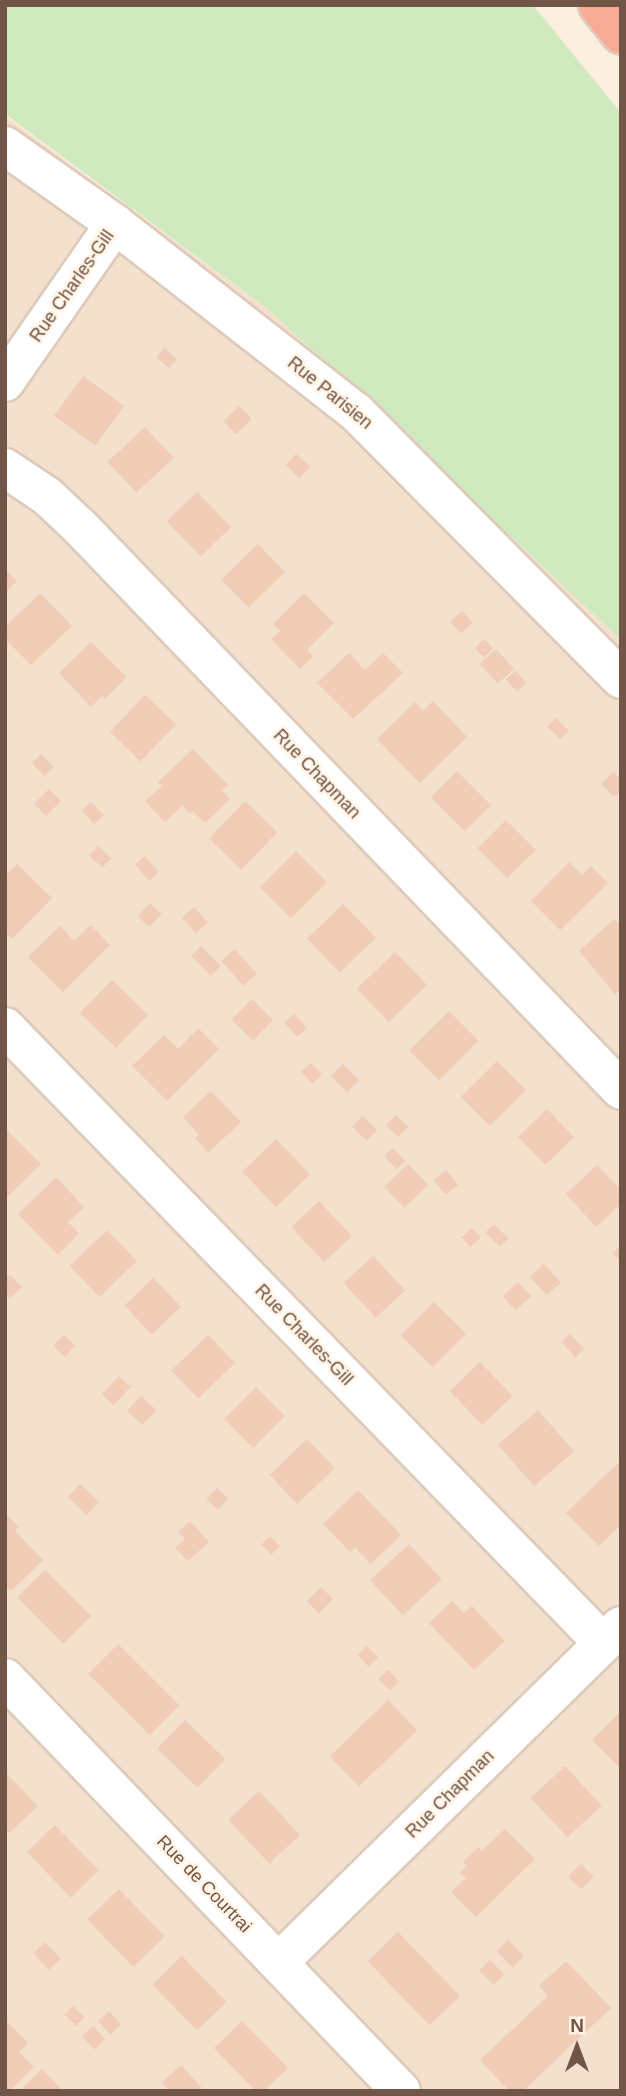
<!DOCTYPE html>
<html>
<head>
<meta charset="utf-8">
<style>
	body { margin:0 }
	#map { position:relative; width:626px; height:2096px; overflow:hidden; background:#fcefdf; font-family:Helvetica,sans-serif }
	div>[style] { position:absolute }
	.residential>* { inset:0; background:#f3e1cd }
	.green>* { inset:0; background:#d1e9be }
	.building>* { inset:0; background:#f1ccb7; transform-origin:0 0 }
	.roads { filter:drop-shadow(2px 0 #dfcbbb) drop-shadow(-2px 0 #dfcbbb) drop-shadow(0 2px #dfcbbb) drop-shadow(0 -2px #dfcbbb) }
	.minor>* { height:38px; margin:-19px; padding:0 19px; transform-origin:19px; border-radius:19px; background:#fff }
	.highway>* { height:38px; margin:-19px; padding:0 19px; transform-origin:19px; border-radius:19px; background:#f7ab95 }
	span { translate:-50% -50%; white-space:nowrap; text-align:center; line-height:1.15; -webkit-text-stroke:5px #fff4e5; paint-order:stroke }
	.street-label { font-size:18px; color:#715547 }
	.frame { position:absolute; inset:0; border:7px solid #715547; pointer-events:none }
	.north { position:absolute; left:542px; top:2012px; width:70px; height:70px; -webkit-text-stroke:5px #fff4e5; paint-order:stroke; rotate:0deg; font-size:19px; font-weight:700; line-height:28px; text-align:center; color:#715547 }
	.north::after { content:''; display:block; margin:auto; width:24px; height:32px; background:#715547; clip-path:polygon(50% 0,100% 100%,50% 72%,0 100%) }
</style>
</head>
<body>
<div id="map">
	<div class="residential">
		<div style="clip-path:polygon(5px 116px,269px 310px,621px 640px,621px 2091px,5px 2091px)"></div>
	</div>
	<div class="green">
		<div style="clip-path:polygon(5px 5px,533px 5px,621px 113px,621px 640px,269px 310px,5px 114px)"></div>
	</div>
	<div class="building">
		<div style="left:164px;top:348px;width:17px;height:12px;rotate:40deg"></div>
		<div style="left:83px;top:376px;width:51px;height:49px;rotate:36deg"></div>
		<div style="left:239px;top:406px;width:18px;height:22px;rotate:45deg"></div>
		<div style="left:145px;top:427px;width:42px;height:51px;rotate:47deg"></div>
		<div style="left:296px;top:454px;width:19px;height:15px;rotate:43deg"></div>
		<div style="left:197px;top:492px;width:49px;height:42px;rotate:46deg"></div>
		<div style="left:258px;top:544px;width:39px;height:51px;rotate:46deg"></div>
		<div style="clip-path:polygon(5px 569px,17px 581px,5px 593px)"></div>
		<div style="clip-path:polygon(40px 593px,72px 626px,31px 665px,5px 639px,5px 627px)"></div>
		<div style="clip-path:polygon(304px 593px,334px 623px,307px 650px,313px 656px,300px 669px,271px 639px,280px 631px,273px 624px)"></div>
		<div style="left:462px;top:611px;width:16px;height:16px;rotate:47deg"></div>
		<div style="left:484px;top:639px;width:13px;height:13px;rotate:45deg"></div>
		<div style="clip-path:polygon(91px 642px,127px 677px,105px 699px,102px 696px,91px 707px,59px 673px)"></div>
		<div style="left:496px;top:649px;width:27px;height:22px;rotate:48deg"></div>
		<div style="clip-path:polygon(349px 653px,365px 670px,383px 653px,403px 673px,353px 719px,317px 683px)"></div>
		<div style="left:516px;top:671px;width:16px;height:13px;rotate:50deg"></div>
		<div style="left:145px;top:695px;width:43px;height:51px;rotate:44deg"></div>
		<div style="clip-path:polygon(433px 701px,467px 737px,420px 783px,377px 739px,415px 702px,423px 711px)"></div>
		<div style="left:556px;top:718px;width:18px;height:12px;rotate:45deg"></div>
		<div style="clip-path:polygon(193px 749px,228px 785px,222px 790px,230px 799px,205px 823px,193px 811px,190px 814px,182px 806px,165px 822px,145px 801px,162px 786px,158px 782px)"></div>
		<div style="left:41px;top:754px;width:18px;height:13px;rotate:45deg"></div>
		<div style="left:457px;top:771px;width:48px;height:37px;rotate:45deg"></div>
		<div style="clip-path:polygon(613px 772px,621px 780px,621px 790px,614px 797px,601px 784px)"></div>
		<div style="left:49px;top:789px;width:17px;height:21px;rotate:45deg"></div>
		<div style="left:245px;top:801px;width:45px;height:52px;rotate:44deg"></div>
		<div style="left:91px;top:802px;width:18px;height:13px;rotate:45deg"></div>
		<div style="left:506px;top:820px;width:42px;height:40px;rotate:45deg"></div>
		<div style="left:98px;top:846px;width:18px;height:13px;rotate:43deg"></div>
		<div style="left:296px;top:851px;width:44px;height:51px;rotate:45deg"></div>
		<div style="left:145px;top:856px;width:21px;height:13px;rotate:49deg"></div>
		<div style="clip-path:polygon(569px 862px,582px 875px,591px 866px,608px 883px,560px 930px,531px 901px)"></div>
		<div style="clip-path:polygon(17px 864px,52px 898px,12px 939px,5px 932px,5px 876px)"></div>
		<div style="left:150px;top:903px;width:16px;height:18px;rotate:43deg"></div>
		<div style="left:343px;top:904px;width:47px;height:50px;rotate:46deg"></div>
		<div style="left:194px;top:907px;width:21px;height:16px;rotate:49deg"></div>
		<div style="clip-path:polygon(614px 919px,621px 926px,621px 989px,615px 994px,579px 951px)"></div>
		<div style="clip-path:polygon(91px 925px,110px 945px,63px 992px,28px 957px,60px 926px,74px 941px)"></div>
		<div style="left:201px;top:946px;width:28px;height:14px;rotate:45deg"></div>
		<div style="left:235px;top:949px;width:33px;height:18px;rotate:49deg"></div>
		<div style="left:395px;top:952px;width:46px;height:53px;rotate:46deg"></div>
		<div style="left:112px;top:980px;width:50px;height:46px;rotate:44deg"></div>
		<div style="left:252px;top:999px;width:30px;height:29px;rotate:45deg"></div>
		<div style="left:449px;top:1011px;width:42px;height:56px;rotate:45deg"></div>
		<div style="left:294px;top:1014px;width:19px;height:13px;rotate:47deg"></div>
		<div style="clip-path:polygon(198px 1028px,219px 1049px,167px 1101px,132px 1066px,164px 1035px,178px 1049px)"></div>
		<div style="left:497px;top:1061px;width:41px;height:51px;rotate:45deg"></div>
		<div style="left:311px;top:1063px;width:16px;height:13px;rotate:47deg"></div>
		<div style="left:343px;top:1064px;width:23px;height:17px;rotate:45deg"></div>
		<div style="clip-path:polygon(211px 1091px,241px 1122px,208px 1153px,195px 1138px,199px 1135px,183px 1117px)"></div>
		<div style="left:547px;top:1109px;width:39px;height:40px;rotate:46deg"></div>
		<div style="left:396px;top:1115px;width:17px;height:14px;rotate:45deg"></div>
		<div style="left:363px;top:1116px;width:20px;height:15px;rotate:45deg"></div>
		<div style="clip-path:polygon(5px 1128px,41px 1164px,5px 1199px)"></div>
		<div style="left:276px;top:1139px;width:49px;height:47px;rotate:46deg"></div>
		<div style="left:393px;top:1148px;width:18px;height:12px;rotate:47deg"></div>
		<div style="left:408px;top:1164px;width:29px;height:33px;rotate:46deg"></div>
		<div style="clip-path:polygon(597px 1165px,621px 1190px,621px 1204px,596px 1227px,566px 1194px)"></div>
		<div style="left:446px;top:1170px;width:19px;height:16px;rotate:51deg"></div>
		<div style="clip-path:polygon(56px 1177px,84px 1207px,68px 1222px,79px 1233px,58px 1255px,18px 1214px)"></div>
		<div style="left:319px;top:1201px;width:48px;height:38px;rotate:47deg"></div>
		<div style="left:494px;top:1224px;width:20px;height:12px;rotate:45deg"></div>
		<div style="left:472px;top:1228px;width:13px;height:14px;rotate:48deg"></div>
		<div style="left:107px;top:1230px;width:43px;height:52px;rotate:46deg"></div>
		<div style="clip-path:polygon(621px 1245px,621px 1261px,613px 1253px)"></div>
		<div style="left:373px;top:1256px;width:47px;height:40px;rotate:47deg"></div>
		<div style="left:544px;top:1264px;width:25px;height:19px;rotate:48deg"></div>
		<div style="clip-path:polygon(10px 1275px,22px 1287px,10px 1298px,5px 1292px,5px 1279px)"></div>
		<div style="left:153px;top:1278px;width:40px;height:40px;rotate:46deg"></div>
		<div style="left:518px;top:1282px;width:19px;height:21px;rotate:47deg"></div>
		<div style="left:434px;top:1302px;width:45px;height:47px;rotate:45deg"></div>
		<div style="left:570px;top:1334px;width:21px;height:12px;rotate:47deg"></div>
		<div style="left:64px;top:1335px;width:16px;height:15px;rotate:45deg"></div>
		<div style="left:208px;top:1335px;width:39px;height:51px;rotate:46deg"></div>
		<div style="left:480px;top:1362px;width:47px;height:42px;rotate:46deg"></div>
		<div style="left:119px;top:1376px;width:16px;height:25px;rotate:43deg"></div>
		<div style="left:256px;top:1387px;width:41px;height:45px;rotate:45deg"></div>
		<div style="left:141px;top:1396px;width:21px;height:20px;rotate:43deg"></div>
		<div style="left:538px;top:1410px;width:55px;height:53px;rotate:49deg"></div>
		<div style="left:307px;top:1439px;width:40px;height:52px;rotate:46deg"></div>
		<div style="clip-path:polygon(621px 1460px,621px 1524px,599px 1546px,566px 1513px)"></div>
		<div style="left:80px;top:1484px;width:26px;height:18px;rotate:43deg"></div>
		<div style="left:217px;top:1488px;width:16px;height:15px;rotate:45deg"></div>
		<div style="clip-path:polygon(358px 1490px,401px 1535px,371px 1564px,355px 1547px,350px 1552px,323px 1524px)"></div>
		<div style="clip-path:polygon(5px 1513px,19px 1527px,15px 1531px,43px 1560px,11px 1591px,5px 1585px)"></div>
		<div style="clip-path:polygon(190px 1521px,209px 1542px,188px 1561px,175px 1548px,185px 1539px,178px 1532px)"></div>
		<div style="left:270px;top:1536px;width:14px;height:12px;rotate:45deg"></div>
		<div style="left:409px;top:1544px;width:48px;height:53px;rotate:47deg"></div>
		<div style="left:45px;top:1570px;width:65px;height:39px;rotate:45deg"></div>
		<div style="left:321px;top:1587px;width:17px;height:20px;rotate:45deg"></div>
		<div style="clip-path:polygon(452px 1601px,464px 1613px,472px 1606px,505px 1641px,474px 1670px,429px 1623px)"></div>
		<div style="left:118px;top:1644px;width:87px;height:42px;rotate:45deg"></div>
		<div style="left:367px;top:1646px;width:16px;height:13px;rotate:47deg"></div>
		<div style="left:388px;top:1670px;width:16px;height:13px;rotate:47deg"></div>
		<div style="left:388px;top:1700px;width:42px;height:81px;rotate:46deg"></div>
		<div style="clip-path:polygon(621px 1711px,621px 1769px,592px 1740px)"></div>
		<div style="left:185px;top:1720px;width:56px;height:40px;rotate:44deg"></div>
		<div style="left:565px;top:1766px;width:54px;height:47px;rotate:47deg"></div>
		<div style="clip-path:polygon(5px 1772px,38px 1806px,9px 1833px,5px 1829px)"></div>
		<div style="left:259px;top:1791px;width:60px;height:42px;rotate:47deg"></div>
		<div style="left:55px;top:1825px;width:63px;height:39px;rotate:46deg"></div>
		<div style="clip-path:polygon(505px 1829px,535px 1859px,476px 1917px,451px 1892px,466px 1878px,460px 1873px,467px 1865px,463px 1862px,479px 1847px,482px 1851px)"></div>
		<div style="left:581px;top:1864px;width:18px;height:18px;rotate:45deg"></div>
		<div style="left:119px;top:1889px;width:66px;height:44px;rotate:46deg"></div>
		<div style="left:398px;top:1932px;width:89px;height:42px;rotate:46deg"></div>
		<div style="left:508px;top:1940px;width:23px;height:16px;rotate:45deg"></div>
		<div style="left:45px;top:1942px;width:23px;height:16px;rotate:47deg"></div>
		<div style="left:182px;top:1956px;width:64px;height:41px;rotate:46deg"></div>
		<div style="left:490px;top:1960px;width:20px;height:15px;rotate:45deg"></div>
		<div style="clip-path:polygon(566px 1961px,611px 2008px,523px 2091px,509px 2091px,480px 2060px,548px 1996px,539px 1986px)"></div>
		<div style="left:73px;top:2006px;width:16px;height:12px;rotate:45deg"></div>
		<div style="left:109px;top:2011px;width:18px;height:15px;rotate:47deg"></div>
		<div style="clip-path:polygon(5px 2020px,28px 2043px,19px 2052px,34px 2067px,10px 2091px,5px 2091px)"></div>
		<div style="clip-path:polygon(242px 2021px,288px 2068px,264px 2091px,256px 2091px,214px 2048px)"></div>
		<div style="left:93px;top:2026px;width:18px;height:15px;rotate:47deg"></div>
		<div style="clip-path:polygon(181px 2065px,202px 2088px,199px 2091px,170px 2091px,162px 2083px)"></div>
		<div style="clip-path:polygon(42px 2069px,63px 2091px,20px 2091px)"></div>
	</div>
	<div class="roads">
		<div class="minor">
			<div style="left:5px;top:146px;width:135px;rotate:35.3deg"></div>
			<div style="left:115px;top:224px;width:306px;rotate:38deg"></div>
			<div style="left:356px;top:412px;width:376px;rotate:45.2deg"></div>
			<div style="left:5px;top:382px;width:193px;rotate:-55.2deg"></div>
			<div style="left:5px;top:468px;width:50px;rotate:33.7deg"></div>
			<div style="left:47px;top:496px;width:47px;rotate:43.3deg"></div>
			<div style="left:81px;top:528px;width:779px;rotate:46.14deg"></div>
			<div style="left:5px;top:1027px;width:859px;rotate:45.85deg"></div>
			<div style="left:5px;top:1678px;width:572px;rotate:46.2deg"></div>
			<div style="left:279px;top:1962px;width:479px;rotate:-44.5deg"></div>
		</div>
		<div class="highway">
			<div style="left:598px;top:5px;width:37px;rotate:52deg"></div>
		</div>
	</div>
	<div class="street-label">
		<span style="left:72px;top:286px;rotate:-55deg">Rue Charles-Gill</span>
		<span style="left:330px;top:393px;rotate:39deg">Rue Parisien</span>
		<span style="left:317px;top:774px;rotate:46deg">Rue Chapman</span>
		<span style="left:304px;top:1335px;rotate:46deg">Rue Charles-Gill</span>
		<span style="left:450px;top:1794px;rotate:-45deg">Rue Chapman</span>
		<span style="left:204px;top:1884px;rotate:46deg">Rue de Courtrai</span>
	</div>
	<div class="frame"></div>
	<div class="north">N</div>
</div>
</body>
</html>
